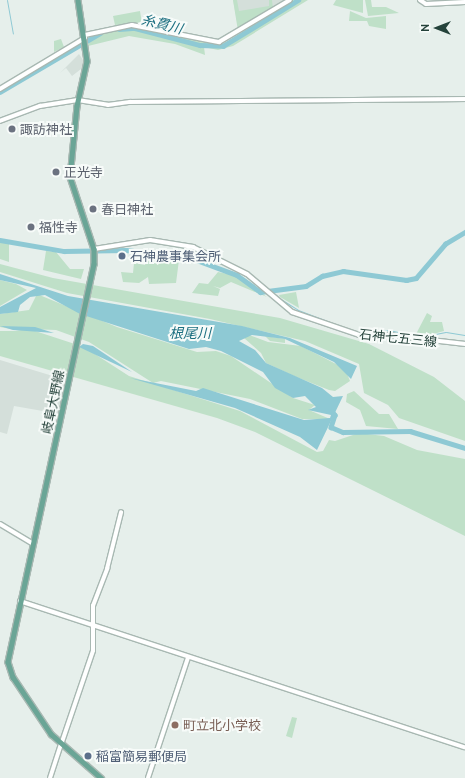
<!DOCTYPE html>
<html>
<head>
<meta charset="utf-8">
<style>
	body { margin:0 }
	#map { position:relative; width:465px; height:778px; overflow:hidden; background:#e6efeb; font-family:Ubuntu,"Noto Sans JP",sans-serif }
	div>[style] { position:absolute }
	.built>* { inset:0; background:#d4dfda }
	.green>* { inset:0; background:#bfe0c8 }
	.water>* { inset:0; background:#8ec9d4 }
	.stream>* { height:1px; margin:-0.5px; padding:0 0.5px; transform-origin:0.5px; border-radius:0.5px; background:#8ec9d4 }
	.river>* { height:4.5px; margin:-2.25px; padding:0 2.25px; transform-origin:2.25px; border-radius:2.25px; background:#8ec9d4 }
	.roads { filter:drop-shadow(1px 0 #a8b8b2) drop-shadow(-1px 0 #a8b8b2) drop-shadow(0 1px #a8b8b2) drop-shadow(0 -1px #a8b8b2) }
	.tertiary>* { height:3.5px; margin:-1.75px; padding:0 1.75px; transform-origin:1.75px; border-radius:1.75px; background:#fff }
	.secondary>* { height:4px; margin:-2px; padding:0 2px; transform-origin:2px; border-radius:2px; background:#fff }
	.primary>* { height:4.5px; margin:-2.25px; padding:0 2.25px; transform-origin:2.25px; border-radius:2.25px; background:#6aa596 }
	.dots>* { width:11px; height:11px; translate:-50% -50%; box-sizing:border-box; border:2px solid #f7fbf9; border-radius:50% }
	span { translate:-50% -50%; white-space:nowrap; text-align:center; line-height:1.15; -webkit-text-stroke:4px #f7fbf9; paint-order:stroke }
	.worship-label { font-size:13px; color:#5b616d }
	.left { translate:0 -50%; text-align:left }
	.service-label { font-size:13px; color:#4e5e75 }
	.street-label { font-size:13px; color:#24423a }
	.education-label { font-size:13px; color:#785e54 }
	.water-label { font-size:14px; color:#1c6f80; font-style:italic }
	.north { position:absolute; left:417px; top:8px; width:40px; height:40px; -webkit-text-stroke:3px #f7fbf9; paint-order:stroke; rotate:270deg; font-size:11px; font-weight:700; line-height:16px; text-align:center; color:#24423a }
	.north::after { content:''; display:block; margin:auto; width:14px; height:18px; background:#24423a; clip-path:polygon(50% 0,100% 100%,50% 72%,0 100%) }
</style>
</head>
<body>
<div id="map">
	<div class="built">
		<div style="clip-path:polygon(233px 0,287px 0,239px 32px)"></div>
		<div style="clip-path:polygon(79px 54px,85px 63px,81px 69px,72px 76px,66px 68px,60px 73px)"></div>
		<div style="clip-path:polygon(0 360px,66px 380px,60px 414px,14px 406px,7px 434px,0 432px)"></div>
	</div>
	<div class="green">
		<div style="clip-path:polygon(233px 0,237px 0,239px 11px,269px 6px,269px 0,272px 0,273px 9px,238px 31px)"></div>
		<div style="clip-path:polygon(292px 0,308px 0,233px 46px,218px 50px,204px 47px,205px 55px,175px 44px,129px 36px,88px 46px,89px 37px,98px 32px,126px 27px,221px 44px,239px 37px)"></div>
		<div style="clip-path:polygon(336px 0,363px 0,363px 13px,333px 5px)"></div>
		<div style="clip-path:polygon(365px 0,371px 0,372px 7px,386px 7px,399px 13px,368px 16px)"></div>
		<div style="clip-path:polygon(140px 11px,142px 24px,115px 25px,113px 16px)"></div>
		<div style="clip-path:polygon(350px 11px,366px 18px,386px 16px,386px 29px,369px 26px,367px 21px,349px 21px)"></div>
		<div style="clip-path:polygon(61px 39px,64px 47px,54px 52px,54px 41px)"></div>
		<div style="clip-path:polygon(0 241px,9px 242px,9px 262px,0 259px)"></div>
		<div style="clip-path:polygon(46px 251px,56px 252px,70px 269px,84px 269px,81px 279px,43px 270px)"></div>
		<div style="clip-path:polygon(148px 257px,179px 260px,176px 283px,149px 284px,148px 277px,139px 283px,123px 282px,121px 272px,133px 273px,134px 263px,145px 265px)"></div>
		<div style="clip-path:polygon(0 264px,53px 278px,280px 318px,369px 344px,434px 377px,465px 401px,465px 441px,399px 418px,388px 405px,364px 393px,359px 364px,305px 341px,210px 319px,67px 293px,0 272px)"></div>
		<div style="clip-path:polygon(218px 272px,234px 275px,267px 297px,231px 282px,220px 288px,213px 286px,220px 289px,218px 296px,192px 293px,199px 283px,208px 284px)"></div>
		<div style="clip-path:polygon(0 280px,16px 284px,27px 290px,0 306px)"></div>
		<div style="clip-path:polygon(296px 292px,299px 308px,280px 297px,279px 295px)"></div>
		<div style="clip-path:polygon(37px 294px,117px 327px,197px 352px,216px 351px,231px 356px,293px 398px,315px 405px,309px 410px,330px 419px,302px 419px,250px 399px,161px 381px,153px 383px,89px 342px,56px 330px,29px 329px,84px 347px,129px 376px,240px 411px,317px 452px,323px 451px,329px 440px,335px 441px,359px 433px,384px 436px,417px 450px,465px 459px,465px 536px,255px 432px,217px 418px,0 356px,0 331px,21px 331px,0 327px,0 314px,29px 310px)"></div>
		<div style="clip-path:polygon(427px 313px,432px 316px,430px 322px,442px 322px,444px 331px,426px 336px,416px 334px)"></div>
		<div style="clip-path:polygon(249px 335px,268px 342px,301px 346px,338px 365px,346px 371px,350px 381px,335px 391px,329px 390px,294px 376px,266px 363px,261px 353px,244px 338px)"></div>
		<div style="clip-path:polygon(265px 336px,285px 339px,285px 343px,270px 341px)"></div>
		<div style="clip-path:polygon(354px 391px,379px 414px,389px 414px,398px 429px,366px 426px,360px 410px,346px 402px,347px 394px)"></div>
		<div style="clip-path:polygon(292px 717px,297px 718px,292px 738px,286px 736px)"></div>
	</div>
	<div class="water">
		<div style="clip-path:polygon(0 274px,68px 296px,242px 326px,290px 338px,357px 366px,351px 379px,334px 362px,285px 339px,252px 335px,239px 341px,255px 350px,266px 363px,322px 388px,333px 397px,343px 396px,317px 450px,300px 437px,235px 408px,130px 378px,196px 391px,203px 388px,304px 420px,330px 418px,331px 415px,308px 410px,316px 407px,305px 396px,293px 398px,275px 388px,263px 372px,221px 351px,206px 347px,189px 349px,80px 314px,45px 295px,30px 297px,20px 305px,18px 312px,0 314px,0 307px,36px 288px,0 280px)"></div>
		<div style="clip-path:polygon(0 326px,35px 327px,54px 333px,13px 330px)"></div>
		<div style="clip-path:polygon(83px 344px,93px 346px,132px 372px,79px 347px)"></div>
	</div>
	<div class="stream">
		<div style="left:7px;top:0;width:34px;rotate:80deg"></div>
		<div style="left:279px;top:298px;width:22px;rotate:32deg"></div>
		<div style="left:298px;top:310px;width:60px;rotate:20.6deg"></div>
		<div style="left:356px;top:332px;width:33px;rotate:-3deg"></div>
		<div style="left:389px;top:330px;width:32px;rotate:13deg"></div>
		<div style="left:420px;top:337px;width:26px;rotate:-11deg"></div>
		<div style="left:446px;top:332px;width:19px;rotate:9deg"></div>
	</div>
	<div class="river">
		<div style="left:119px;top:29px;width:16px;rotate:-4deg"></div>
		<div style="left:135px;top:28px;width:67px;rotate:14.7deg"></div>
		<div style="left:200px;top:45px;width:23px;rotate:2deg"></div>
		<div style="left:223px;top:46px;width:88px;rotate:-31.5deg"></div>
		<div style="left:0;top:92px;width:116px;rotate:-30.5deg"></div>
		<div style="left:0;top:240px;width:65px;rotate:9.8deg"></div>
		<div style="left:64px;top:251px;width:62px;rotate:-0.9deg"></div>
		<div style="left:126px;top:250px;width:65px;rotate:7deg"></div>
		<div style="left:191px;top:258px;width:49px;rotate:20.3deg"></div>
		<div style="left:237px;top:275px;width:29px;rotate:36deg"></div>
		<div style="left:260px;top:292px;width:46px;rotate:-7.4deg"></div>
		<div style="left:306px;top:286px;width:19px;rotate:-32deg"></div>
		<div style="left:322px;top:276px;width:22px;rotate:-13deg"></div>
		<div style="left:343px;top:271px;width:64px;rotate:8.1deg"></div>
		<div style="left:406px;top:280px;width:10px;rotate:-11deg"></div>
		<div style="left:416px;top:278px;width:45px;rotate:-49.5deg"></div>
		<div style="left:445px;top:244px;width:23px;rotate:-31deg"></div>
		<div style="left:332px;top:411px;width:5px;rotate:53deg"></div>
		<div style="left:335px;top:415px;width:13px;rotate:108deg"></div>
		<div style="left:331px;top:427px;width:13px;rotate:23deg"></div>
		<div style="left:343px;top:432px;width:67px;rotate:-0.9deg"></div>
		<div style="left:410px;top:431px;width:58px;rotate:17.2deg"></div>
	</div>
	<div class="roads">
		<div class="tertiary">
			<div style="left:85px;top:35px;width:48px;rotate:-12deg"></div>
			<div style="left:132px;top:25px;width:89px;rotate:11.1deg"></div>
			<div style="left:219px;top:42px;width:82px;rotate:-30.6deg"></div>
			<div style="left:0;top:89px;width:99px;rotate:-31deg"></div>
			<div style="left:0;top:121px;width:43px;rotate:-20.6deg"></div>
			<div style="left:40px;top:106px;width:38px;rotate:-9deg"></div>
			<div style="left:78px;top:100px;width:30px;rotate:9deg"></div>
			<div style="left:108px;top:105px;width:22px;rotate:-8deg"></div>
			<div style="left:130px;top:102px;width:335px;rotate:-0.5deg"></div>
			<div style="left:20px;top:601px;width:468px;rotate:18.2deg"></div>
			<div style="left:61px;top:745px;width:99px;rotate:-71.2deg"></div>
			<div style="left:93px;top:651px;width:45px;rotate:-90deg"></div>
			<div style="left:93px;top:606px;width:40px;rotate:-69deg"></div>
			<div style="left:107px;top:569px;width:58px;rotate:-76deg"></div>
			<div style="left:148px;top:778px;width:126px;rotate:-71.6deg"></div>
		</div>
		<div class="secondary">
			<div style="left:420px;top:0;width:7px;rotate:34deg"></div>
			<div style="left:426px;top:4px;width:39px;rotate:-3deg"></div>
			<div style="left:94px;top:249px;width:57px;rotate:-9.1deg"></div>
			<div style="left:150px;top:240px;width:44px;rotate:9.2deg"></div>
			<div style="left:193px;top:247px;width:60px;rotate:26.6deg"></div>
			<div style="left:247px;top:274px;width:59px;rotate:40.2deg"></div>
			<div style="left:292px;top:312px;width:77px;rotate:18.9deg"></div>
			<div style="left:365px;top:337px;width:14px;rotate:-12deg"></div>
			<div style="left:379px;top:334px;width:87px;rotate:6.6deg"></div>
			<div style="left:0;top:524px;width:39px;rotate:31deg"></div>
			<div style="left:50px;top:778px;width:35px;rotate:-72deg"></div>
		</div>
		<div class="primary">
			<div style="left:78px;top:0;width:62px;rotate:81.6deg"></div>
			<div style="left:87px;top:61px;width:46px;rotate:102.5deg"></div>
			<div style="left:77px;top:106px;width:71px;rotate:95.6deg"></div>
			<div style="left:70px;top:177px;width:76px;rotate:71.6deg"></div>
			<div style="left:94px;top:249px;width:15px;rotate:90deg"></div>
			<div style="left:94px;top:264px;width:407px;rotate:102.2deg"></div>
			<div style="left:8px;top:662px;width:16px;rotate:72deg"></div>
			<div style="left:13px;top:677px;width:69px;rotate:56.3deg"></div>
			<div style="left:51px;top:734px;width:67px;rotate:41.3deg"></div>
		</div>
	</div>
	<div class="dots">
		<div style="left:12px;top:129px;background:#6b7280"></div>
		<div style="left:56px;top:172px;background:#6b7280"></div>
		<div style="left:93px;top:209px;background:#6b7280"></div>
		<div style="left:31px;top:227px;background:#6b7280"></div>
		<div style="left:122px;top:256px;background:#5c6f8a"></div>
		<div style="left:175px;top:725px;background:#8d6e63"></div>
		<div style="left:88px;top:756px;background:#5c6f8a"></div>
	</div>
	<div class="worship-label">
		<span class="left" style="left:20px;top:129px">諏訪神社</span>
		<span class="left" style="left:64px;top:172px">正光寺</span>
		<span class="left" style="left:101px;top:209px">春日神社</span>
		<span class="left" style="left:39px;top:227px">福性寺</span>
	</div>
	<div class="service-label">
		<span class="left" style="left:130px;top:256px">石神農事集会所</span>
		<span class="left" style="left:96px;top:756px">稲富簡易郵便局</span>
	</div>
	<div class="street-label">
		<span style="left:398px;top:338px;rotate:6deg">石神七五三線</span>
		<span style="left:53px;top:402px;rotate:-78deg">岐阜大野線</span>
	</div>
	<div class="education-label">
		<span class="left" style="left:183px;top:725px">町立北小学校</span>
	</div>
	<div class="water-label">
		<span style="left:162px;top:24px;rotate:14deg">糸貫川</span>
		<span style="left:190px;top:333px">根尾川</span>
	</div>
	<div class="north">N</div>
</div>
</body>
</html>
